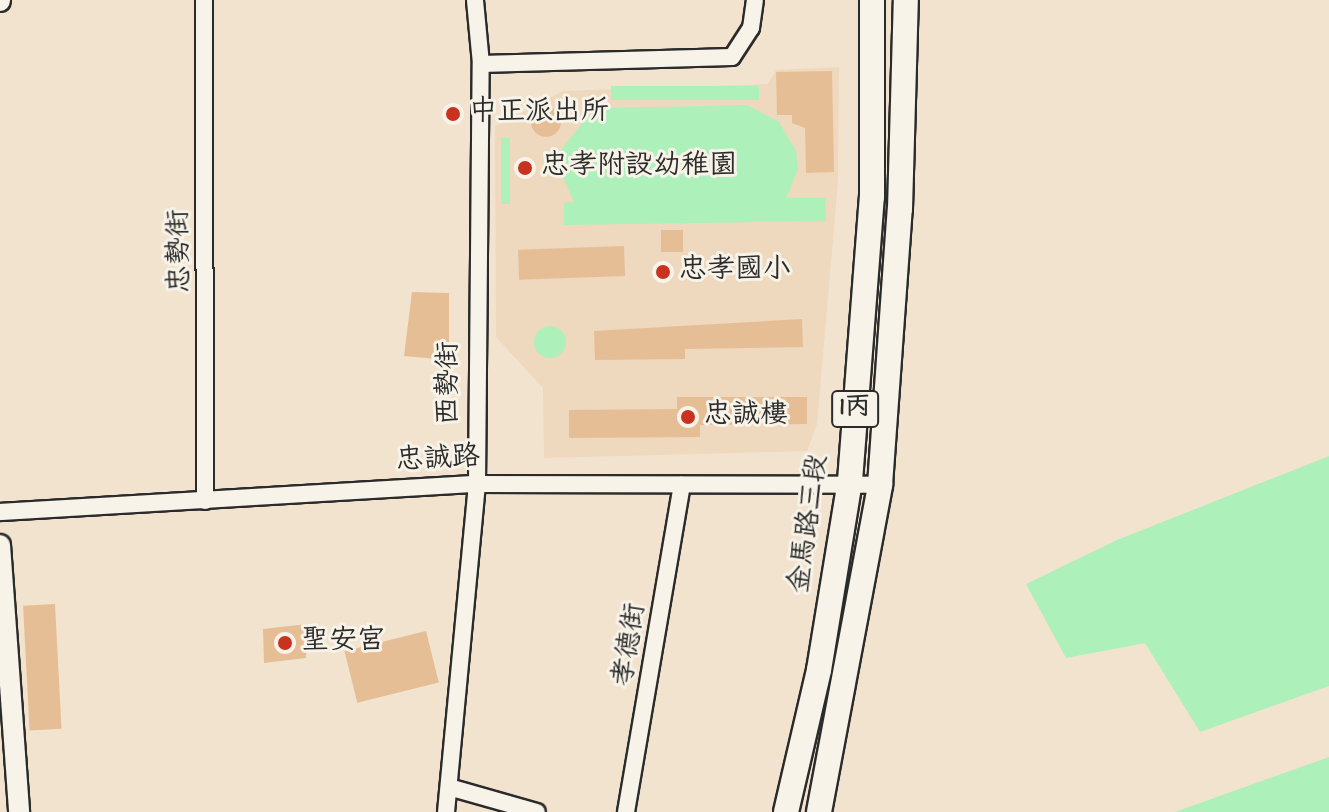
<!DOCTYPE html>
<html>
<head>
<meta charset="utf-8">
<style>
	body { margin:0 }
	#map { position:relative; width:1329px; height:812px; overflow:hidden; background:#f2e3cf; font-family:Dekko,"LXGW WenKai TC",sans-serif }
	div>[style] { position:absolute }
	.built>* { inset:0; background:#eed8be }
	.green>* { inset:0; background:#aef0b9; transform-origin:0 0 }
	.round { border-radius:50% }
	.building>* { inset:0; background:#e6be96; transform-origin:0 0 }
	.roads { filter:drop-shadow(2px 0 #2b2b2b) drop-shadow(-2px 0 #2b2b2b) drop-shadow(0 2px #2b2b2b) drop-shadow(0 -2px #2b2b2b) }
	.minor>* { height:16px; margin:-8px; padding:0 8px; transform-origin:8px; border-radius:8px; background:#f7f3e8 }
	.tertiary>* { height:20px; margin:-10px; padding:0 10px; transform-origin:10px; border-radius:10px; background:#f7f3e8 }
	.primary>* { height:24px; margin:-12px; padding:0 12px; transform-origin:12px; border-radius:12px; background:#f7f3e8 }
	.dots>* { width:22px; height:22px; translate:-50% -50%; box-sizing:border-box; border:4px solid #f7f3e8; border-radius:50% }
	span { translate:-50% -50%; white-space:nowrap; text-align:center; line-height:1.15; -webkit-text-stroke:6px #f7f3e8; paint-order:stroke }
	.shield-label span { padding:2px 6px; background:#f7f3e8; border:2px solid; border-radius:6px; -webkit-text-stroke-width:0 }
	.shield-label { font-size:26px; color:#2b2b2b; font-weight:700 }
	.poi-label { font-size:28px; color:#2b2b2b }
	.left { translate:0 -50%; text-align:left }
	.street-label { font-size:28px; color:#2b2b2b }
</style>
</head>
<body>
<div id="map">
	<div class="built">
		<div style="clip-path:polygon(839px 67px,838px 182px,817px 424px,807px 451px,544px 458px,543px 388px,496px 337px,495px 126px,563px 91px,768px 84px,776px 70px)"></div>
	</div>
	<div class="green">
		<div style="left:759px;top:86px;width:14px;height:148px;rotate:90deg"></div>
		<div style="clip-path:polygon(747px 105px,779px 122px,796px 151px,798px 170px,786px 198px,825px 198px,826px 221px,564px 225px,564px 203px,574px 202px,560px 170px,561px 150px,588px 116px,612px 108px)"></div>
		<div style="left:501px;top:138px;width:9px;height:66px"></div>
		<div class="round" style="left:534px;top:326px;width:32px;height:32px"></div>
		<div style="clip-path:polygon(1329px 456px,1329px 686px,1200px 732px,1145px 643px,1066px 658px,1026px 584px,1117px 540px)"></div>
		<div style="clip-path:polygon(1329px 757px,1329px 812px,1175px 812px)"></div>
	</div>
	<div class="building">
		<div style="clip-path:polygon(832px 71px,834px 172px,806px 173px,805px 128px,792px 123px,792px 115px,777px 115px,776px 72px)"></div>
		<div class="round" style="left:531px;top:107px;width:30px;height:30px"></div>
		<div style="left:661px;top:230px;width:22px;height:22px"></div>
		<div style="left:624px;top:246px;width:30px;height:106px;rotate:88deg"></div>
		<div style="clip-path:polygon(412px 292px,449px 293px,449px 360px,404px 356px)"></div>
		<div style="clip-path:polygon(802px 319px,803px 347px,685px 349px,685px 359px,595px 360px,594px 331px)"></div>
		<div style="clip-path:polygon(677px 397px,807px 397px,807px 424px,700px 425px,700px 437px,569px 438px,569px 410px,677px 409px)"></div>
		<div style="left:55px;top:604px;width:125px;height:32px;rotate:87deg"></div>
		<div style="clip-path:polygon(307px 624px,306px 658px,264px 663px,263px 629px)"></div>
		<div style="left:426px;top:631px;width:53px;height:84px;rotate:76deg"></div>
	</div>
	<div class="roads">
		<div class="minor">
			<div style="left:204px;top:0;width:501px;rotate:89.89deg"></div>
			<div style="left:481px;top:64px;width:251px;rotate:-1.6deg"></div>
			<div style="left:732px;top:57px;width:35px;rotate:-57deg"></div>
			<div style="left:751px;top:28px;width:28px;rotate:-82deg"></div>
			<div style="left:0;top:512px;width:478px;rotate:-3.4deg"></div>
			<div style="left:477px;top:484px;width:403px;rotate:0.1deg"></div>
			<div style="left:452px;top:788px;width:88px;rotate:15.8deg"></div>
			<div style="left:446px;top:812px;width:329px;rotate:-84.6deg"></div>
			<div style="left:477px;top:484px;width:420px;rotate:-89.5deg"></div>
			<div style="left:481px;top:64px;width:64px;rotate:-95.4deg"></div>
			<div style="left:626px;top:812px;width:332px;rotate:-80.3deg"></div>
		</div>
		<div class="tertiary">
			<div style="left:0;top:1px;width:1px;rotate:-90deg"></div>
			<div style="left:0;top:545px;width:268px;rotate:85.9deg"></div>
		</div>
		<div class="primary">
			<div style="left:786px;top:812px;width:146px;rotate:-76.9deg"></div>
			<div style="left:819px;top:670px;width:192px;rotate:-80.7deg"></div>
			<div style="left:850px;top:481px;width:285px;rotate:-85.6deg"></div>
			<div style="left:872px;top:197px;width:197px;rotate:-90deg"></div>
			<div style="left:819px;top:812px;width:333px;rotate:-79.4deg"></div>
			<div style="left:880px;top:485px;width:277px;rotate:-85.9deg"></div>
			<div style="left:900px;top:209px;width:209px;rotate:-88.4deg"></div>
		</div>
	</div>
	<div class="dots">
		<div style="left:453px;top:114px;background:#c8321e"></div>
		<div style="left:525px;top:168px;background:#c8321e"></div>
		<div style="left:663px;top:272px;background:#c8321e"></div>
		<div style="left:688px;top:417px;background:#c8321e"></div>
		<div style="left:285px;top:643px;background:#c8321e"></div>
	</div>
	<div class="shield-label">
		<span style="left:855px;top:409px">1丙</span>
	</div>
	<div class="poi-label">
		<span class="left" style="left:469px;top:114px">中正派出所</span>
		<span class="left" style="left:541px;top:168px">忠孝附設幼稚園</span>
		<span class="left" style="left:679px;top:272px">忠孝國小</span>
		<span class="left" style="left:704px;top:417px">忠誠樓</span>
		<span class="left" style="left:301px;top:643px">聖安宮</span>
	</div>
	<div class="street-label">
		<span style="left:182px;top:251px;rotate:-91deg">忠勢街</span>
		<span style="left:451px;top:383px;rotate:-90deg">西勢街</span>
		<span style="left:438px;top:461px;rotate:-3deg">忠誠路</span>
		<span style="left:811px;top:524px;rotate:-82deg">金馬路三段</span>
		<span style="left:632px;top:645px;rotate:-81deg">孝德街</span>
	</div>
</div>
</body>
</html>
